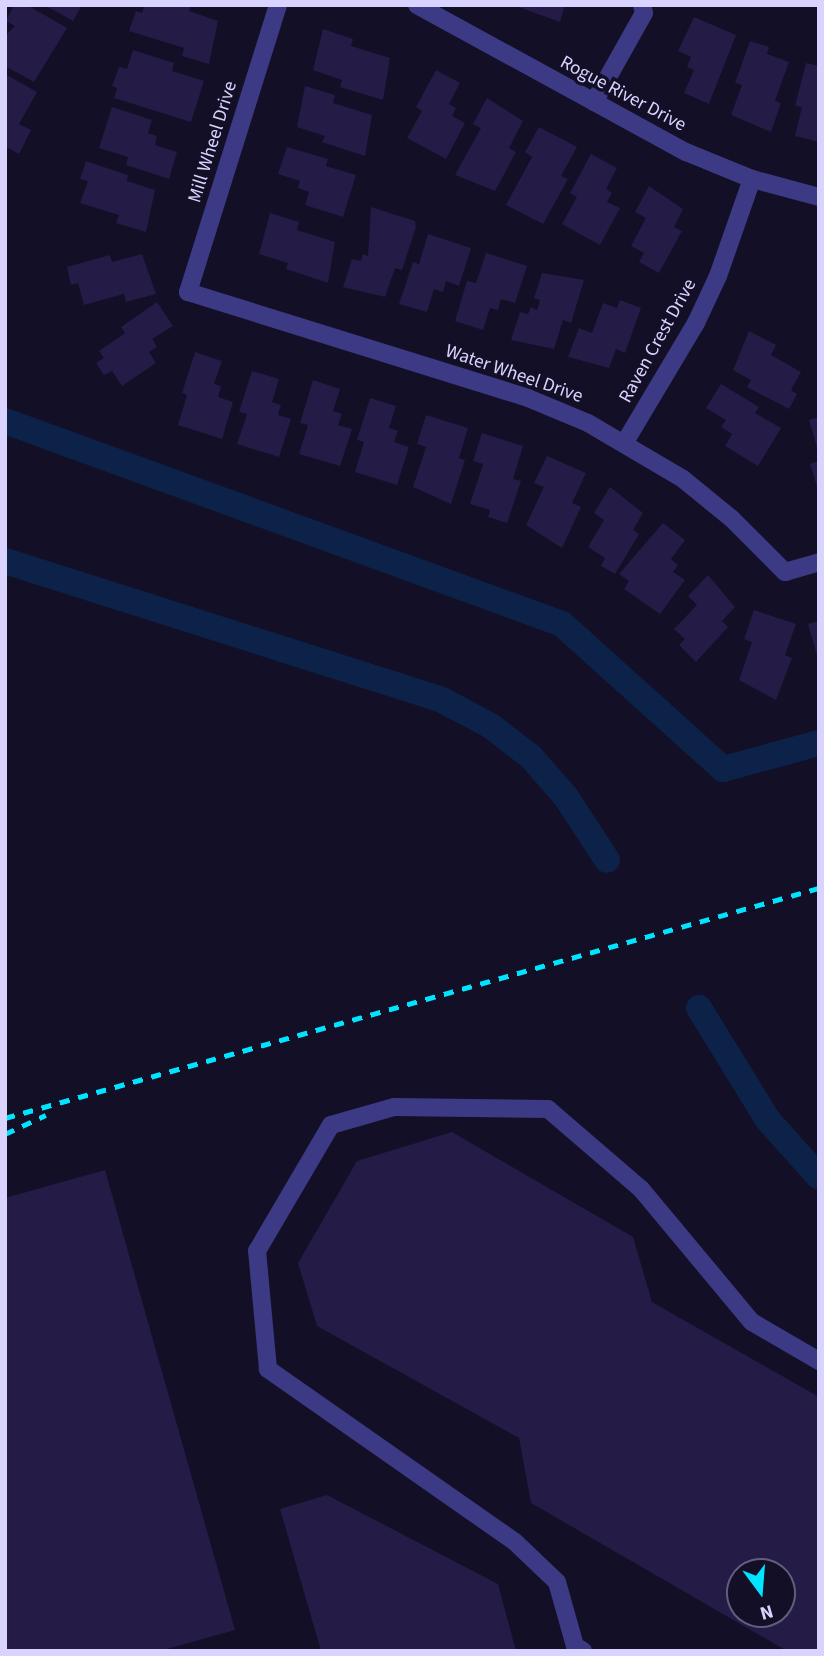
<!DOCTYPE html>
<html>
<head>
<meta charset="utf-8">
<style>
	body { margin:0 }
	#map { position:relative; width:824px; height:1656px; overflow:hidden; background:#130f26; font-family:"Source Sans 3",sans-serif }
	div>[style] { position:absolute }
	.canal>* { height:26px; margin:-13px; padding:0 13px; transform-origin:13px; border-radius:13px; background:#0c2248 }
	.building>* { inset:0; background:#241b47 }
	.minor>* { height:18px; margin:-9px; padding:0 9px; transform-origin:9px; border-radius:9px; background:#3d3a85 }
	.rail>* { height:5px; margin-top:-2.5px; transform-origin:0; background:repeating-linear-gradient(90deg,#00e5ff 0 10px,transparent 0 19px) }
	span { translate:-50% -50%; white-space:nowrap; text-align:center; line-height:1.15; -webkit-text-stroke:7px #130f26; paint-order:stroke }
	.street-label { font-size:19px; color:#d9d4ff }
	.frame { position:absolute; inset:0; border:7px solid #d9d4ff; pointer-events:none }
	.north { position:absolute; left:726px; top:1558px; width:70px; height:70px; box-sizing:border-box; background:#130f26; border:2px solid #625e7d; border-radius:50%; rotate:164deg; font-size:19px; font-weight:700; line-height:28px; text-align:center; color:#d9d4ff }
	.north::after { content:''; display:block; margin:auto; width:24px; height:32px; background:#00e5ff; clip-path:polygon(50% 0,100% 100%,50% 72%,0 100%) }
</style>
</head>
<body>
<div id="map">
	<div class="canal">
		<div style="left:5px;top:421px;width:593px;rotate:20.02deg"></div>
		<div style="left:562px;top:624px;width:217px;rotate:42deg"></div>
		<div style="left:723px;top:769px;width:99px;rotate:-15.2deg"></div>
		<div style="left:5px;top:561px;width:459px;rotate:17.6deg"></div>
		<div style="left:442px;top:700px;width:55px;rotate:28deg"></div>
		<div style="left:491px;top:726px;width:51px;rotate:37.8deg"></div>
		<div style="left:531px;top:757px;width:53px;rotate:48.8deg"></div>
		<div style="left:566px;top:797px;width:75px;rotate:56.9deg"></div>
		<div style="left:699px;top:1008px;width:132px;rotate:58.4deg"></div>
		<div style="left:768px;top:1120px;width:76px;rotate:48.2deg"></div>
	</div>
	<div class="building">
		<div style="clip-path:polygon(14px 5px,27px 5px,67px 28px,34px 82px,5px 66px,5px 36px,15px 26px,6px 21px)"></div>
		<div style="clip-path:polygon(44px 5px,82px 5px,73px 21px)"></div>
		<div style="clip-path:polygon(145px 5px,191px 5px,189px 11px,218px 21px,209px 64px,182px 56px,184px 48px,129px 31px,136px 11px,142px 13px)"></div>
		<div style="clip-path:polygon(513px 5px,565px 5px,560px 22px)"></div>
		<div style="clip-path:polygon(694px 17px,736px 35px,709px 104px,684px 93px,694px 70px,687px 67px,691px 57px,678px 51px)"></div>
		<div style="clip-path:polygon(323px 29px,353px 39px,351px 46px,390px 58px,383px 100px,340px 87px,342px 80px,313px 70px)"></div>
		<div style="clip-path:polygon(750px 41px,769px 47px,767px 54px,789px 62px,775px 101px,781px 103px,771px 132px,731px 115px,742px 85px,735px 83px)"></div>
		<div style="clip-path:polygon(133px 50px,174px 63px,172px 71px,204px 81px,191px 122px,114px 98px,117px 88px,112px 86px,119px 67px,127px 69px)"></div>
		<div style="clip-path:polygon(806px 63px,819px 66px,819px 142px,795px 136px,802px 107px,795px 106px)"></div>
		<div style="clip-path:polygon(436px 70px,460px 83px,449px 104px,456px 108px,452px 116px,465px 123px,446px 159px,407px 138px,422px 111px,416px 107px)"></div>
		<div style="clip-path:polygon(5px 74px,37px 92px,19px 124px,31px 130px,19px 154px,5px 146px)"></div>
		<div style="clip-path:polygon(305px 86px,335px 95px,333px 103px,372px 115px,365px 156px,322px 142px,325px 136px,297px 127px)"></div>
		<div style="clip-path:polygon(487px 98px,523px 121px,509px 148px,516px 152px,495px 191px,455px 175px,481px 128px,473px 124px)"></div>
		<div style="clip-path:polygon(112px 107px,152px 120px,148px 133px,157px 136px,155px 145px,177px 152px,169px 179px,126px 165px,128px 157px,99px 148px)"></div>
		<div style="clip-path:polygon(539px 127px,577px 147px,561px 176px,568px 179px,543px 224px,506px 205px,532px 157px,525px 152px)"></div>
		<div style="clip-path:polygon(287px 147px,328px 159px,326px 166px,356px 175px,343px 217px,305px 205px,309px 192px,298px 188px,300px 181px,278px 174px)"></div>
		<div style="clip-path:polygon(591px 154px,617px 168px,606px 189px,612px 193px,607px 202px,620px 208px,600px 245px,562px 224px,577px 197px,570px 193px)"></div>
		<div style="clip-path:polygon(86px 161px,128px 175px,127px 181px,155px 190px,146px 232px,116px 223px,119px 215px,80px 203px,88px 181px,80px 179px)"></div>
		<div style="clip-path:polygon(649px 186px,683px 209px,674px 227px,682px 231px,659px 273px,639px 262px,644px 253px,631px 246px,646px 218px,635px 212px)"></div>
		<div style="clip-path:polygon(371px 207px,415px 221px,416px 227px,402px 270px,395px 268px,385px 297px,343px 287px,352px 259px,361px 261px,363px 254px,368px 256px)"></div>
		<div style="clip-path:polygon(270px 213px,299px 222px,297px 230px,335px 242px,328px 283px,286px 269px,288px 263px,259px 254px)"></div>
		<div style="clip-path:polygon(428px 234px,471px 248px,459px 286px,446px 281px,443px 292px,434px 289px,427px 312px,399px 304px,413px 262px,419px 264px)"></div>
		<div style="clip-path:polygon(486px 253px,527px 266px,515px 303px,501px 299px,498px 310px,490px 308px,483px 330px,455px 321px,467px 281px,476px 283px)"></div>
		<div style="clip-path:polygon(142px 254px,156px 294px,126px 302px,124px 294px,84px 305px,78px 283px,71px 285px,67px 267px,110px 255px,112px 262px)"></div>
		<div style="clip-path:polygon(542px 273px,584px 280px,571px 323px,563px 320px,554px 349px,511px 340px,520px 312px,528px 314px,531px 307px,537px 310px,540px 300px,534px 298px)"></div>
		<div style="clip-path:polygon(620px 300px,641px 308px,625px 353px,616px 349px,609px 368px,568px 357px,579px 328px,592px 333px,603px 303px,617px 308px)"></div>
		<div style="clip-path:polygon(157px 302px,173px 326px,152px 339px,157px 347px,149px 352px,156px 363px,122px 386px,112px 371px,104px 375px,96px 363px,104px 358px,99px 351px,125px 333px,121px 327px)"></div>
		<div style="clip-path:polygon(749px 331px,776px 345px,771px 355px,801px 372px,791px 390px,797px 394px,789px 409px,747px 387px,751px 380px,733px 370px)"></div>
		<div style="clip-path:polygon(195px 352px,222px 361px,214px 384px,221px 386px,218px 397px,233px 402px,222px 439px,178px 425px,187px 395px,182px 393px)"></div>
		<div style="clip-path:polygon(252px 371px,279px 379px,272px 402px,281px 405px,278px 415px,291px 419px,279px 457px,237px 444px,247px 414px,239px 412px)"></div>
		<div style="clip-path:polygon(313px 380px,340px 389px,333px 411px,342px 414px,338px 425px,352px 429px,340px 466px,299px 454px,308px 425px,300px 423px)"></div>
		<div style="clip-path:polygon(721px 384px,759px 407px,755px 413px,781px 428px,758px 466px,725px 446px,732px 434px,721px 427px,726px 420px,706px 408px)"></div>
		<div style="clip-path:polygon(370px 398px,396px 406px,389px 428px,398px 431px,394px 442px,409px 447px,397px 485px,355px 472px,364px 442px,357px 440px)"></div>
		<div style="clip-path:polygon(426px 415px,468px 428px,459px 458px,465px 460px,451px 504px,413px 487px,426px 447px,417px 444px)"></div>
		<div style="clip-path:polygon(819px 417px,819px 451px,818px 451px,809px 420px)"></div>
		<div style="clip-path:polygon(482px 433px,523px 446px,513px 479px,521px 481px,507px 523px,488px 517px,490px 510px,470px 504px,483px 464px,473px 461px)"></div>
		<div style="clip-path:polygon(547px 456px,586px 473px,572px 503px,581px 507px,562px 548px,526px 525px,544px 487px,534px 483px)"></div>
		<div style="clip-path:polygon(819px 461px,819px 490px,818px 490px,810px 464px)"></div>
		<div style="clip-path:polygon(610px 487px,643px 513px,633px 530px,639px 534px,615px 574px,601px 566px,605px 558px,588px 547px,604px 520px,594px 513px)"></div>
		<div style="clip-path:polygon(663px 523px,685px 540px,671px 559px,678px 565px,673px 572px,685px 580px,660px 614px,624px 589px,629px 581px,619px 574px)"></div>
		<div style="clip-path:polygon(708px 575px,735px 607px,722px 621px,728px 627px,696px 662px,679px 645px,685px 639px,674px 629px,697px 605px,688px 596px)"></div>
		<div style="clip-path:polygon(754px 610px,796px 624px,785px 655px,792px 658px,776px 700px,739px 680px,752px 642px,744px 639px)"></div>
		<div style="clip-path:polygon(819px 621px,819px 659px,818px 659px,808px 624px)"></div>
		<div style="clip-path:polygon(evenodd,452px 1132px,633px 1237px,652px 1302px,819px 1397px,819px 1651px,787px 1651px,531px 1503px,519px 1438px,317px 1326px,298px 1263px,357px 1161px,452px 1132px,740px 1572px,782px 1572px,782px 1614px,740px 1614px,740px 1572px)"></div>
		<div style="clip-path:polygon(105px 1170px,235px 1630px,160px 1651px,5px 1651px,5px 1198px)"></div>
		<div style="clip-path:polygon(327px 1495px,498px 1584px,516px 1651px,321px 1651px,280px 1509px)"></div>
	</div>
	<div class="minor">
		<div style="left:278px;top:5px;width:301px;rotate:107.4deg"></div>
		<div style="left:188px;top:292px;width:356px;rotate:17.3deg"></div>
		<div style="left:528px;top:398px;width:65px;rotate:22.6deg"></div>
		<div style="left:588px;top:423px;width:110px;rotate:30.5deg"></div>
		<div style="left:683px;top:479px;width:63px;rotate:39.2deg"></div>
		<div style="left:732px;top:519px;width:75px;rotate:45deg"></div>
		<div style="left:785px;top:572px;width:35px;rotate:-16deg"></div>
		<div style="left:417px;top:5px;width:307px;rotate:28.7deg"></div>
		<div style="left:686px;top:152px;width:71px;rotate:22.2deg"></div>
		<div style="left:752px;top:179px;width:69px;rotate:15deg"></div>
		<div style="left:594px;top:102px;width:102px;rotate:-60.7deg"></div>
		<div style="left:644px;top:13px;width:8px;rotate:-104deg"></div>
		<div style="left:625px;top:442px;width:139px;rotate:-59.2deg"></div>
		<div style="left:696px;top:323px;width:52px;rotate:-64.9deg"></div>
		<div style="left:718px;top:276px;width:103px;rotate:-70.7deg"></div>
		<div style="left:583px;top:1651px;width:9px;rotate:-148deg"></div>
		<div style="left:575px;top:1646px;width:66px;rotate:-105.7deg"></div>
		<div style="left:557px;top:1582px;width:58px;rotate:-136.4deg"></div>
		<div style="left:515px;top:1542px;width:302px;rotate:-145deg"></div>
		<div style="left:268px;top:1369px;width:119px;rotate:-95.3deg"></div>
		<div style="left:257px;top:1251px;width:146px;rotate:-59.6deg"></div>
		<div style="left:331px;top:1125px;width:66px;rotate:-15.9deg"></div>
		<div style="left:394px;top:1107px;width:154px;rotate:0.7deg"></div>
		<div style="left:548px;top:1109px;width:123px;rotate:40.7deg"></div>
		<div style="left:641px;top:1189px;width:173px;rotate:50.2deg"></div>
		<div style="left:752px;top:1322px;width:78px;rotate:30.2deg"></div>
	</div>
	<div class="rail">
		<div style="left:5px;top:1118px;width:846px;rotate:-15.78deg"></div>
		<div style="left:5px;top:1134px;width:45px;rotate:-24.9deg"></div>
	</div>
	<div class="street-label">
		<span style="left:623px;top:94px;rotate:28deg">Rogue River Drive</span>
		<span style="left:213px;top:142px;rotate:-73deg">Mill Wheel Drive</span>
		<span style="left:658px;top:341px;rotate:-61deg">Raven Crest Drive</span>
		<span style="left:514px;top:374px;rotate:19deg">Water Wheel Drive</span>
	</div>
	<div class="frame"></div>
	<div class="north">N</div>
</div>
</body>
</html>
